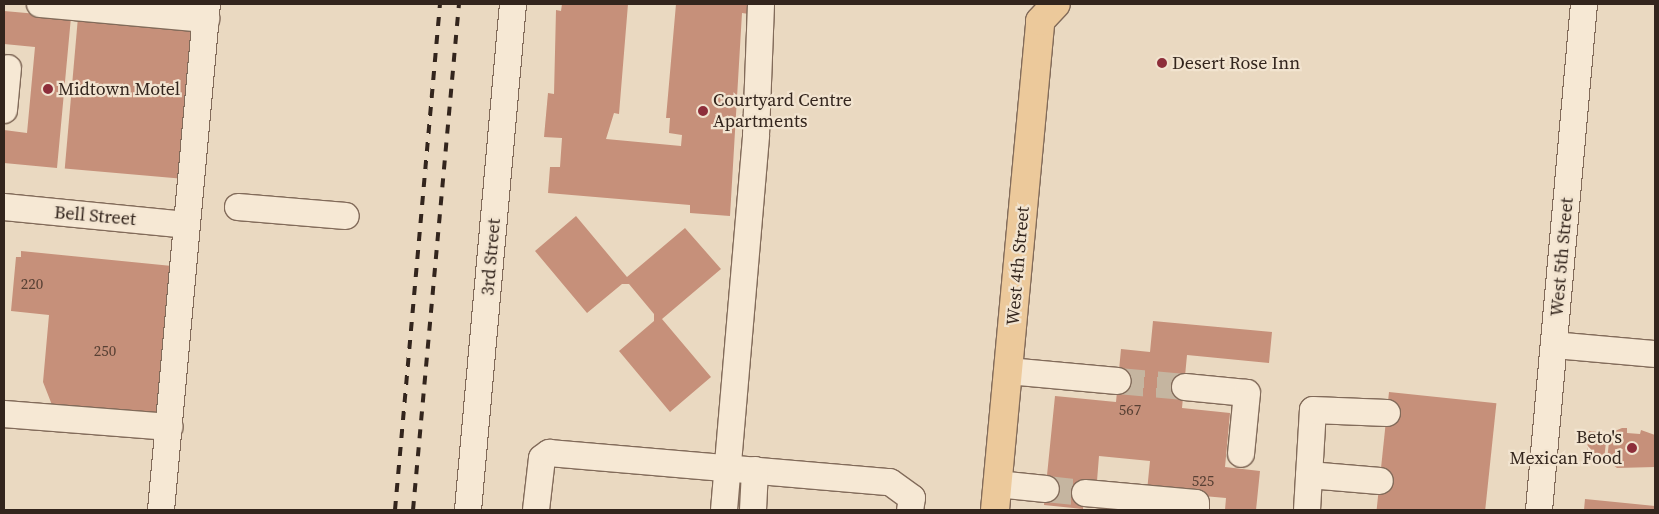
<!DOCTYPE html>
<html>
<head>
<meta charset="utf-8">
<style>
	body { margin:0 }
	#map { position:relative; width:1659px; height:514px; overflow:hidden; background:#ead9c1; font-family:"Source Serif 4",serif }
	div>[style] { position:absolute }
	.building>* { inset:0; background:#c6907a; transform-origin:0 0 }
	.minor-tunnel>* { height:26px; margin-top:-13px; transform-origin:0; background:repeating-linear-gradient(90deg,#c5b5a0 0 26px,transparent 0 39px) }
	.roads { filter:drop-shadow(1px 0 #826b5a) drop-shadow(-1px 0 #826b5a) drop-shadow(0 1px #826b5a) drop-shadow(0 -1px #826b5a) }
	.minor>* { height:26px; margin:-13px; padding:0 13px; transform-origin:13px; border-radius:13px; background:#f6e8d4 }
	.major>* { height:28px; margin:-14px; padding:0 14px; transform-origin:14px; border-radius:14px; background:#ecc99b }
	.rail>* { height:4px; margin-top:-2px; transform-origin:0; background:repeating-linear-gradient(90deg,#33251d 0 9px,transparent 0 18px) }
	.dots>* { width:14px; height:14px; translate:-50% -50%; box-sizing:border-box; border:2px solid #f2e4d0; border-radius:50% }
	span { translate:-50% -50%; white-space:nowrap; text-align:center; line-height:1.15; -webkit-text-stroke:4.5px #f2e4d0; paint-order:stroke }
	.number-label { font-size:15px; color:#584034 }
	.number-label span { -webkit-text-stroke-width:0 }
	.poi-label { font-size:18px; color:#33251d }
	.left { translate:0 -50%; text-align:left }
	.right { translate:-100% -50%; text-align:right }
	.street-label { font-size:18px; color:#33251d }
	.frame { position:absolute; inset:0; border:5px solid #33251d; pointer-events:none }
</style>
</head>
<body>
<div id="map">
	<div class="building">
		<div style="clip-path:polygon(562px 4px,628px 4px,619px 114px,614px 113px,606px 139px,681px 146px,682px 135px,669px 133px,670px 118px,666px 118px,676px 4px,749px 4px,749px 14px,742px 13px,730px 216px,690px 213px,690px 205px,548px 193px,550px 167px,560px 167px,562px 138px,544px 137px,548px 93px,554px 94px,556px 10px,561px 11px)"></div>
		<div style="clip-path:polygon(4px 11px,71px 17px,57px 168px,4px 163px,4px 130px,27px 133px,35px 47px,4px 44px)"></div>
		<div style="left:78px;top:17px;width:115px;height:152px;rotate:5deg"></div>
		<div style="clip-path:polygon(576px 216px,627px 277px,685px 228px,721px 269px,662px 319px,711px 377px,670px 412px,619px 351px,654px 321px,654px 314px,629px 284px,622px 284px,587px 313px,535px 251px)"></div>
		<div style="clip-path:polygon(21px 251px,172px 266px,159px 414px,52px 405px,43px 382px,49px 315px,11px 311px,16px 257px,21px 257px)"></div>
		<div style="clip-path:polygon(1153px 321px,1272px 332px,1269px 363px,1187px 355px,1182px 408px,1230px 413px,1225px 467px,1260px 471px,1256px 510px,1225px 510px,1226px 498px,1147px 491px,1150px 461px,1099px 456px,1097px 481px,1086px 480px,1083px 509px,1044px 505px,1055px 396px,1116px 402px,1121px 349px,1150px 352px)"></div>
		<div style="left:1389px;top:392px;width:108px;height:119px;rotate:6deg"></div>
		<div style="clip-path:polygon(1622px 428px,1627px 428px,1627px 433px,1640px 434px,1641px 430px,1655px 435px,1655px 467px,1617px 468px,1607px 460px,1610px 433px)"></div>
		<div style="left:1589px;top:431px;width:18px;height:27px;rotate:6deg"></div>
		<div style="clip-path:polygon(1585px 499px,1655px 506px,1655px 510px,1584px 510px)"></div>
	</div>
	<div class="minor-tunnel">
		<div style="left:1118px;top:381px;width:67px;rotate:5.1deg"></div>
		<div style="left:1046px;top:489px;width:39px;rotate:6deg"></div>
	</div>
	<div class="roads">
		<div class="minor">
			<div style="left:40px;top:4px;width:167px;rotate:5.2deg"></div>
			<div style="left:4px;top:110px;width:42px;rotate:-84.6deg"></div>
			<div style="left:4px;top:207px;width:183px;rotate:5.6deg"></div>
			<div style="left:238px;top:207px;width:108px;rotate:4.8deg"></div>
			<div style="left:1554px;top:345px;width:101px;rotate:5.1deg"></div>
			<div style="left:1008px;top:371px;width:110px;rotate:5.2deg"></div>
			<div style="left:1185px;top:387px;width:62px;rotate:5.5deg"></div>
			<div style="left:1247px;top:393px;width:61px;rotate:95.6deg"></div>
			<div style="left:4px;top:414px;width:166px;rotate:4.5deg"></div>
			<div style="left:1309px;top:475px;width:71px;rotate:4.8deg"></div>
			<div style="left:997px;top:484px;width:49px;rotate:5.8deg"></div>
			<div style="left:1085px;top:493px;width:111px;rotate:5.1deg"></div>
			<div style="left:1196px;top:503px;width:7px;rotate:90deg"></div>
			<div style="left:161px;top:510px;width:508px;rotate:-84.81deg"></div>
			<div style="left:468px;top:510px;width:508px;rotate:-84.92deg"></div>
			<div style="left:536px;top:510px;width:52px;rotate:-83.4deg"></div>
			<div style="left:542px;top:458px;width:9px;rotate:-36deg"></div>
			<div style="left:549px;top:453px;width:342px;rotate:4.9deg"></div>
			<div style="left:890px;top:482px;width:27px;rotate:36deg"></div>
			<div style="left:912px;top:498px;width:12px;rotate:99deg"></div>
			<div style="left:724px;top:510px;width:376px;rotate:-85.1deg"></div>
			<div style="left:756px;top:135px;width:131px;rotate:-87.8deg"></div>
			<div style="left:753px;top:510px;width:40px;rotate:-87.1deg"></div>
			<div style="left:1307px;top:510px;width:100px;rotate:-86.6deg"></div>
			<div style="left:1313px;top:410px;width:74px;rotate:2.3deg"></div>
			<div style="left:1539px;top:510px;width:508px;rotate:-84.92deg"></div>
		</div>
		<div class="major">
			<div style="left:995px;top:510px;width:491px;rotate:-84.7deg"></div>
			<div style="left:1040px;top:21px;width:23px;rotate:-47deg"></div>
		</div>
	</div>
	<div class="rail">
		<div style="left:395px;top:510px;width:508px;rotate:-84.92deg"></div>
		<div style="left:413px;top:510px;width:508px;rotate:-84.81deg"></div>
	</div>
	<div class="dots">
		<div style="left:1162px;top:63px;background:#8d2e3a"></div>
		<div style="left:48px;top:89px;background:#8d2e3a"></div>
		<div style="left:703px;top:111px;background:#8d2e3a"></div>
		<div style="left:1632px;top:448px;background:#8d2e3a"></div>
	</div>
	<div class="number-label">
		<span style="left:32px;top:284px">220</span>
		<span style="left:105px;top:351px">250</span>
		<span style="left:1130px;top:410px">567</span>
		<span style="left:1203px;top:481px">525</span>
	</div>
	<div class="poi-label">
		<span class="left" style="left:1172px;top:63px">Desert Rose Inn</span>
		<span class="left" style="left:58px;top:89px">Midtown Motel</span>
		<span class="left" style="left:713px;top:111px">Courtyard Centre<br>Apartments</span>
		<span class="right" style="left:1622px;top:448px">Beto's<br>Mexican Food</span>
	</div>
	<div class="street-label">
		<span style="left:95px;top:216px;rotate:5deg">Bell Street</span>
		<span style="left:491px;top:257px;rotate:-85deg">3rd Street</span>
		<span style="left:1562px;top:257px;rotate:-85deg">West 5th Street</span>
		<span style="left:1018px;top:266px;rotate:-85deg">West 4th Street</span>
	</div>
	<div class="frame"></div>
</div>
</body>
</html>
